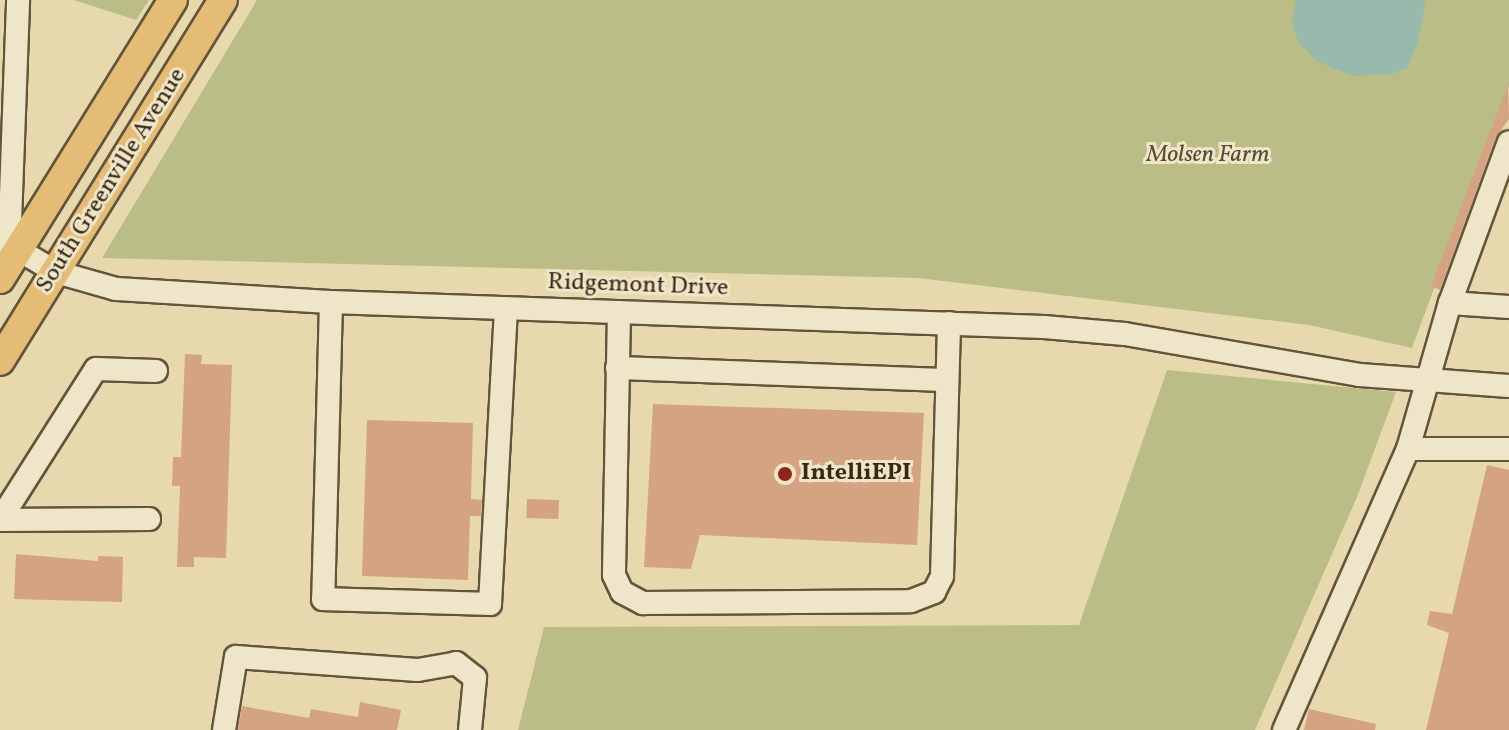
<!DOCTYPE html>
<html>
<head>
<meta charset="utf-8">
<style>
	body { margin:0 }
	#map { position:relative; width:1509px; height:730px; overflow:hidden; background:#e7d9ad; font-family:Vollkorn,serif }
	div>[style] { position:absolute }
	.green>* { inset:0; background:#babe86 }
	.water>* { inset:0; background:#97baad }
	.building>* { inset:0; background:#d4a382; transform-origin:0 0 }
	.roads { filter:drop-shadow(2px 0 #63553c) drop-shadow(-2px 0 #63553c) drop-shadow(0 2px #63553c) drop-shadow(0 -2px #63553c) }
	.minor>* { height:22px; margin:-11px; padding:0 11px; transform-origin:11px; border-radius:11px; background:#efe6ca }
	.major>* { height:28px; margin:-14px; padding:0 14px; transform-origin:14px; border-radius:14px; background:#e4bc76 }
	.dots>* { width:22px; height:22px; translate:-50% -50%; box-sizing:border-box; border:4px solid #efe6ca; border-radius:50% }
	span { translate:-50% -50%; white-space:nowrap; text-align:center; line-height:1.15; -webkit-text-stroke:6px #efe6ca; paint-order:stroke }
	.park-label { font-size:24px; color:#584e32; font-style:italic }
	.street-label { font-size:24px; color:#372916 }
	.poi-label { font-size:24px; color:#372916; font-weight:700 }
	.left { translate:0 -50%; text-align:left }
</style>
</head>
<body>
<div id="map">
	<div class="green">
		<div style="clip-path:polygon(74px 0,149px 0,136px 20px)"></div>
		<div style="clip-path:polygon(257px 0,1509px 0,1509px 86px,1412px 348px,1309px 325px,918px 278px,102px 258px)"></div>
		<div style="clip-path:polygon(1167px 370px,1396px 392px,1357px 497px,1255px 730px,518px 730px,544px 627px,1079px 625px)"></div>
	</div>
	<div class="water">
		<div style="clip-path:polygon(1296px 0,1426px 0,1418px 43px,1407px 68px,1392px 74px,1353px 76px,1318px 62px,1298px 42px,1292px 22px)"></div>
	</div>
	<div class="building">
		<div style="clip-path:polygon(1508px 84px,1509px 119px,1496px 137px,1440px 290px,1431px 286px)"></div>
		<div style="clip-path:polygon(185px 354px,202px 355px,201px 364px,232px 365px,226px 558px,194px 557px,194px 567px,177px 567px,180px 486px,172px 486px,173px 457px,181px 457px)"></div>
		<div style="clip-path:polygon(653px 404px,924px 413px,917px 545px,700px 535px,691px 569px,644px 567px)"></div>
		<div style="clip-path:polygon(367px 420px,473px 423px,471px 499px,482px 500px,481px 516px,470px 516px,468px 580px,362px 576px)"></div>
		<div style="clip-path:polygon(1487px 465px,1509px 470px,1509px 730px,1426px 730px,1449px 633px,1427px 625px,1430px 611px,1452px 614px)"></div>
		<div style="left:527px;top:499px;width:32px;height:19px;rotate:2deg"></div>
		<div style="clip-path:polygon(16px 554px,98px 561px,98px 556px,123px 557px,122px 602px,14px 599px)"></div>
		<div style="clip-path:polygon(360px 702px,401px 710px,397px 730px,238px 730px,242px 706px,309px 718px,311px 709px,358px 717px)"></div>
		<div style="clip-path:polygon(1309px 709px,1376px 724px,1375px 730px,1304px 730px)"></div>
	</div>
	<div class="roads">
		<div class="minor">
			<div style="left:0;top:239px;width:65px;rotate:30.5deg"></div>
			<div style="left:56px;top:272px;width:62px;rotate:15.8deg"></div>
			<div style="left:116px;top:289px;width:215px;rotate:3.5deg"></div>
			<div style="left:331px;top:302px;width:713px;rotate:2.01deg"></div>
			<div style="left:1044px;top:327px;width:81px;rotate:4.9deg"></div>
			<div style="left:1125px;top:334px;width:239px;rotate:9.9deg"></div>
			<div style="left:1360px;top:375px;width:149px;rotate:4.2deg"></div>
			<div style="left:17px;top:251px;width:30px;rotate:-104deg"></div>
			<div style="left:10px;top:222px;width:222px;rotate:-87.9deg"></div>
			<div style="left:331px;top:302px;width:297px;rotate:91.5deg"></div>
			<div style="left:323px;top:599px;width:167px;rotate:1.7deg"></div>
			<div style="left:490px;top:604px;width:296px;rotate:-86.9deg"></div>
			<div style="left:1450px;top:303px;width:59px;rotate:3.9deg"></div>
			<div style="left:619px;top:312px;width:263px;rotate:91.1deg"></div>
			<div style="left:614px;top:575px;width:19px;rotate:65deg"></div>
			<div style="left:622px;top:592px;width:24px;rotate:28deg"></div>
			<div style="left:643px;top:603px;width:268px;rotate:-0.4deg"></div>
			<div style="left:911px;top:601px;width:25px;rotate:-21deg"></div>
			<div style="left:934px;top:592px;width:18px;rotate:-63deg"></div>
			<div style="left:942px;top:576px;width:253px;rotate:-88.4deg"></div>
			<div style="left:617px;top:368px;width:330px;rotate:2.1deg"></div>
			<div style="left:1408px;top:449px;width:101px"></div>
			<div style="left:0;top:520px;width:179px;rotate:-57.6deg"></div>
			<div style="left:96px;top:369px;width:60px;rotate:1.9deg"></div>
			<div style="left:0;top:520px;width:149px;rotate:-0.4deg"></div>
			<div style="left:224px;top:730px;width:74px;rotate:-80.7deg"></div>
			<div style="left:236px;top:657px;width:182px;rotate:4.1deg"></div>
			<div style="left:418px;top:670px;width:39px;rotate:-10deg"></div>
			<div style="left:456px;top:663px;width:24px;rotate:38deg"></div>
			<div style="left:475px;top:678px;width:52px;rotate:95.5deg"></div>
			<div style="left:1284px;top:730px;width:307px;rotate:-66.2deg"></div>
			<div style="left:1408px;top:449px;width:152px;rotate:-74deg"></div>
			<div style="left:1450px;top:303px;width:171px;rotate:-69.9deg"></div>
		</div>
		<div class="major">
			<div style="left:0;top:279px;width:328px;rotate:-58.2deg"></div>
			<div style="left:0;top:361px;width:424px;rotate:-58.3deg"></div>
		</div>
	</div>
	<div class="dots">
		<div style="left:785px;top:474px;background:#8f2418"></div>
	</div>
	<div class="park-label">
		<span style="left:1208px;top:156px">Molsen Farm</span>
	</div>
	<div class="street-label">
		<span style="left:112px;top:181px;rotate:-58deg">South Greenville Avenue</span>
		<span style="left:638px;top:286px;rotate:2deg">Ridgemont Drive</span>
	</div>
	<div class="poi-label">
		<span class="left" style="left:801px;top:474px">IntelliEPI</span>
	</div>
</div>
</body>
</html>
